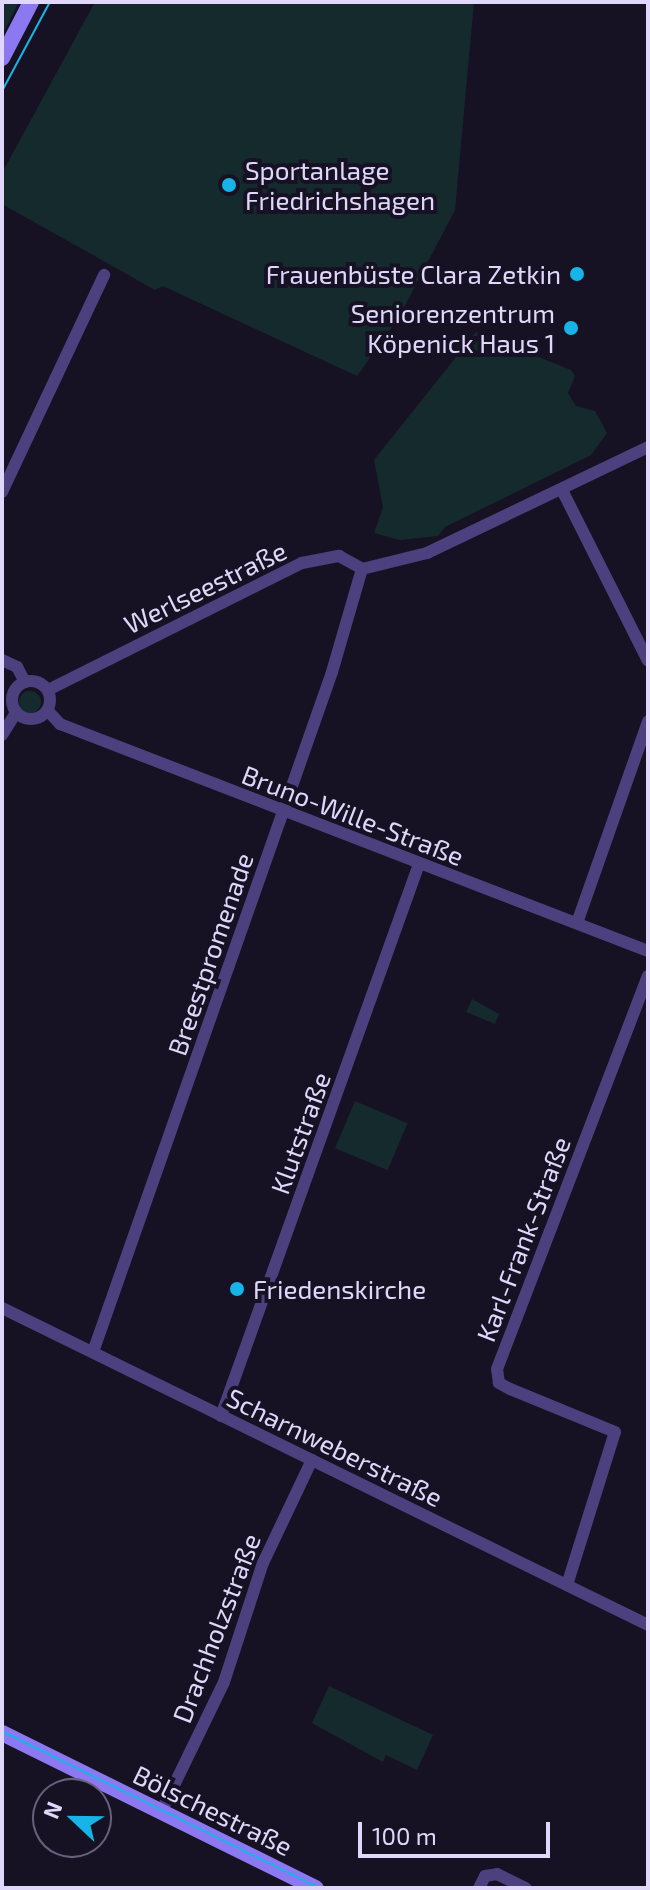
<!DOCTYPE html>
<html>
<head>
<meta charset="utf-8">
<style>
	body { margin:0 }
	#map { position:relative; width:650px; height:1890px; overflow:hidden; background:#171124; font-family:"Exo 2",sans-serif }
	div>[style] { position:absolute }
	.green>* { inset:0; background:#152a2d; transform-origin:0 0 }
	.round { border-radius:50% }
	.street>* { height:12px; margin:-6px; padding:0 6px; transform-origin:6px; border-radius:6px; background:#4c417e }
	.street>.ring { margin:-6px; padding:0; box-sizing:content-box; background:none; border:12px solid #4c417e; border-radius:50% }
	.secondary>* { height:16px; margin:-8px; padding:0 8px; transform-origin:8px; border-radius:8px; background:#8c78f1 }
	.tram>* { height:2px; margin:-1px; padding:0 1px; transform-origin:1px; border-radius:1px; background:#17b5e7 }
	.dots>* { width:22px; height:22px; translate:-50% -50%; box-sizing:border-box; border:4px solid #171124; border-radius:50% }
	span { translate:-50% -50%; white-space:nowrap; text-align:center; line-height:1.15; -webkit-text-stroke:8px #171124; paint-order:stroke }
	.poi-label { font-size:26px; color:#e1d7fb }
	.left { translate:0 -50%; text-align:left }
	.right { translate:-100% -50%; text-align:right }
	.street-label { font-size:26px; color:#e1d7fb }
	.frame { position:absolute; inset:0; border:4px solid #e1d7fb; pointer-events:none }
	.north { position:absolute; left:32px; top:1778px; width:80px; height:80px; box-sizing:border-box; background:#171124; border:2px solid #68607a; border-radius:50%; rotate:292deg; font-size:22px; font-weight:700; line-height:32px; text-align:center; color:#e1d7fb }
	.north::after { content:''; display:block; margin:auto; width:28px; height:36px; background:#17b5e7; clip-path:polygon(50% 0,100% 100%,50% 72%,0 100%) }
	.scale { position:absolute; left:358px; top:1822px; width:192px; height:36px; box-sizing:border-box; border:4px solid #e1d7fb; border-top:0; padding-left:10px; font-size:24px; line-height:28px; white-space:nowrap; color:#e1d7fb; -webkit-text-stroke:6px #171124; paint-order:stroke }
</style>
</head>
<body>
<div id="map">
	<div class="green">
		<div style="clip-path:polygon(2px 2px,19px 2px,2px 35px)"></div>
		<div style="clip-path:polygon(95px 2px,474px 2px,455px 210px,398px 319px,357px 376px,163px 286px,155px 290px,2px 204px,2px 173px)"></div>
		<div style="clip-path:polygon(476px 332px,571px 370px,575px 376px,568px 393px,576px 406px,595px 411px,607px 433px,591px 455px,445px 527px,438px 536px,400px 540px,374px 533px,383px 507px,374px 460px)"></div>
		<div class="round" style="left:19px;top:691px;width:22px;height:22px"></div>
		<div style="clip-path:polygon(472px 999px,499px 1014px,495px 1024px,466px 1012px)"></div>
		<div style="left:355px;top:1101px;width:57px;height:51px;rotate:23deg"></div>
		<div style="clip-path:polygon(329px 1686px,433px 1735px,417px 1770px,386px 1755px,383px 1762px,312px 1723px)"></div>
	</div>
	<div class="street">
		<div style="left:562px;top:490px;width:191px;rotate:63.3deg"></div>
		<div style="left:2px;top:492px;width:240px;rotate:-64.8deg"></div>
		<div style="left:2px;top:660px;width:17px;rotate:25deg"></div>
		<div style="left:17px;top:667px;width:17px;rotate:62deg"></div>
		<div class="ring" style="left:12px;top:681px;width:26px;height:26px"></div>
		<div style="left:48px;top:690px;width:284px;rotate:-26.6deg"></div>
		<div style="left:302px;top:563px;width:38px;rotate:-11deg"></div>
		<div style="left:339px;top:556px;width:26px;rotate:29deg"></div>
		<div style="left:362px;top:569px;width:67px;rotate:-13.8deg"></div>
		<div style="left:427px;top:553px;width:245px;rotate:-25.6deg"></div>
		<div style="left:48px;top:711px;width:18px;rotate:47deg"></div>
		<div style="left:60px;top:724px;width:630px;rotate:21.11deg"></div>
		<div style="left:2px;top:735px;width:26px;rotate:-58deg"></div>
		<div style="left:577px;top:923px;width:214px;rotate:-70.6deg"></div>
		<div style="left:2px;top:1308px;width:720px;rotate:26.14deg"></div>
		<div style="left:93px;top:1352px;width:721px;rotate:-70.63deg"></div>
		<div style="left:332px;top:672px;width:107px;rotate:-73.8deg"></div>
		<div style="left:221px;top:1416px;width:586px;rotate:-70.27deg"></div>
		<div style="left:567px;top:1585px;width:160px;rotate:-72.6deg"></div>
		<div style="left:615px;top:1432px;width:113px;rotate:-157.7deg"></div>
		<div style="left:510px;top:1389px;width:13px;rotate:-151deg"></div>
		<div style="left:499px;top:1383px;width:14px;rotate:-98deg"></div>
		<div style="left:497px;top:1369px;width:421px;rotate:-69deg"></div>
		<div style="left:161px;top:1812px;width:144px;rotate:-64.1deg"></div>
		<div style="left:224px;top:1682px;width:125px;rotate:-71.9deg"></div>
		<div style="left:263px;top:1563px;width:114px;rotate:-64.6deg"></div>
		<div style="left:479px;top:1888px;width:13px;rotate:-63deg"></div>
		<div style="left:485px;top:1876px;width:12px;rotate:-9deg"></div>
		<div style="left:497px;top:1874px;width:32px;rotate:26deg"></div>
	</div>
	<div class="secondary">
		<div style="left:2px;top:58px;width:63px;rotate:-62.6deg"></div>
		<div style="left:2px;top:1733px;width:350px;rotate:26.3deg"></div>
	</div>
	<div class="tram">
		<div style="left:2px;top:91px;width:101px;rotate:-61.7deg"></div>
		<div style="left:2px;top:1731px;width:355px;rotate:26.3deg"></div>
	</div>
	<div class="dots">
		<div style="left:229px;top:185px;background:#17b5e7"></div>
		<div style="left:577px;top:274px;background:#17b5e7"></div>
		<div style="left:571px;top:328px;background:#17b5e7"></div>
		<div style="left:237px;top:1289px;background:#17b5e7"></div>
	</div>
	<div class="poi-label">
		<span class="left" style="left:245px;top:185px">Sportanlage<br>Friedrichshagen</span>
		<span class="right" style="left:561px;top:274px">Frauenbüste Clara Zetkin</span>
		<span class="right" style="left:555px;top:328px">Seniorenzentrum<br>Köpenick Haus 1</span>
		<span class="left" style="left:253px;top:1289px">Friedenskirche</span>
	</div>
	<div class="street-label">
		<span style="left:205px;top:587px;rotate:-26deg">Werlseestraße</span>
		<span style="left:353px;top:815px;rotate:21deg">Bruno-Wille-Straße</span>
		<span style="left:210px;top:954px;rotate:-71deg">Breestpromenade</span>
		<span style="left:300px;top:1133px;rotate:-70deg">Klutstraße</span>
		<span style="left:523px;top:1239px;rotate:-69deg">Karl-Frank-Straße</span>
		<span style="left:335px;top:1447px;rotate:26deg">Scharnweberstraße</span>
		<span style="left:216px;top:1628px;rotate:-69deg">Drachholzstraße</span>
		<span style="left:213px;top:1810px;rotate:26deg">Bölschestraße</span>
	</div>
	<div class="frame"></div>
	<div class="north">N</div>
	<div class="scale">100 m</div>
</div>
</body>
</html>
